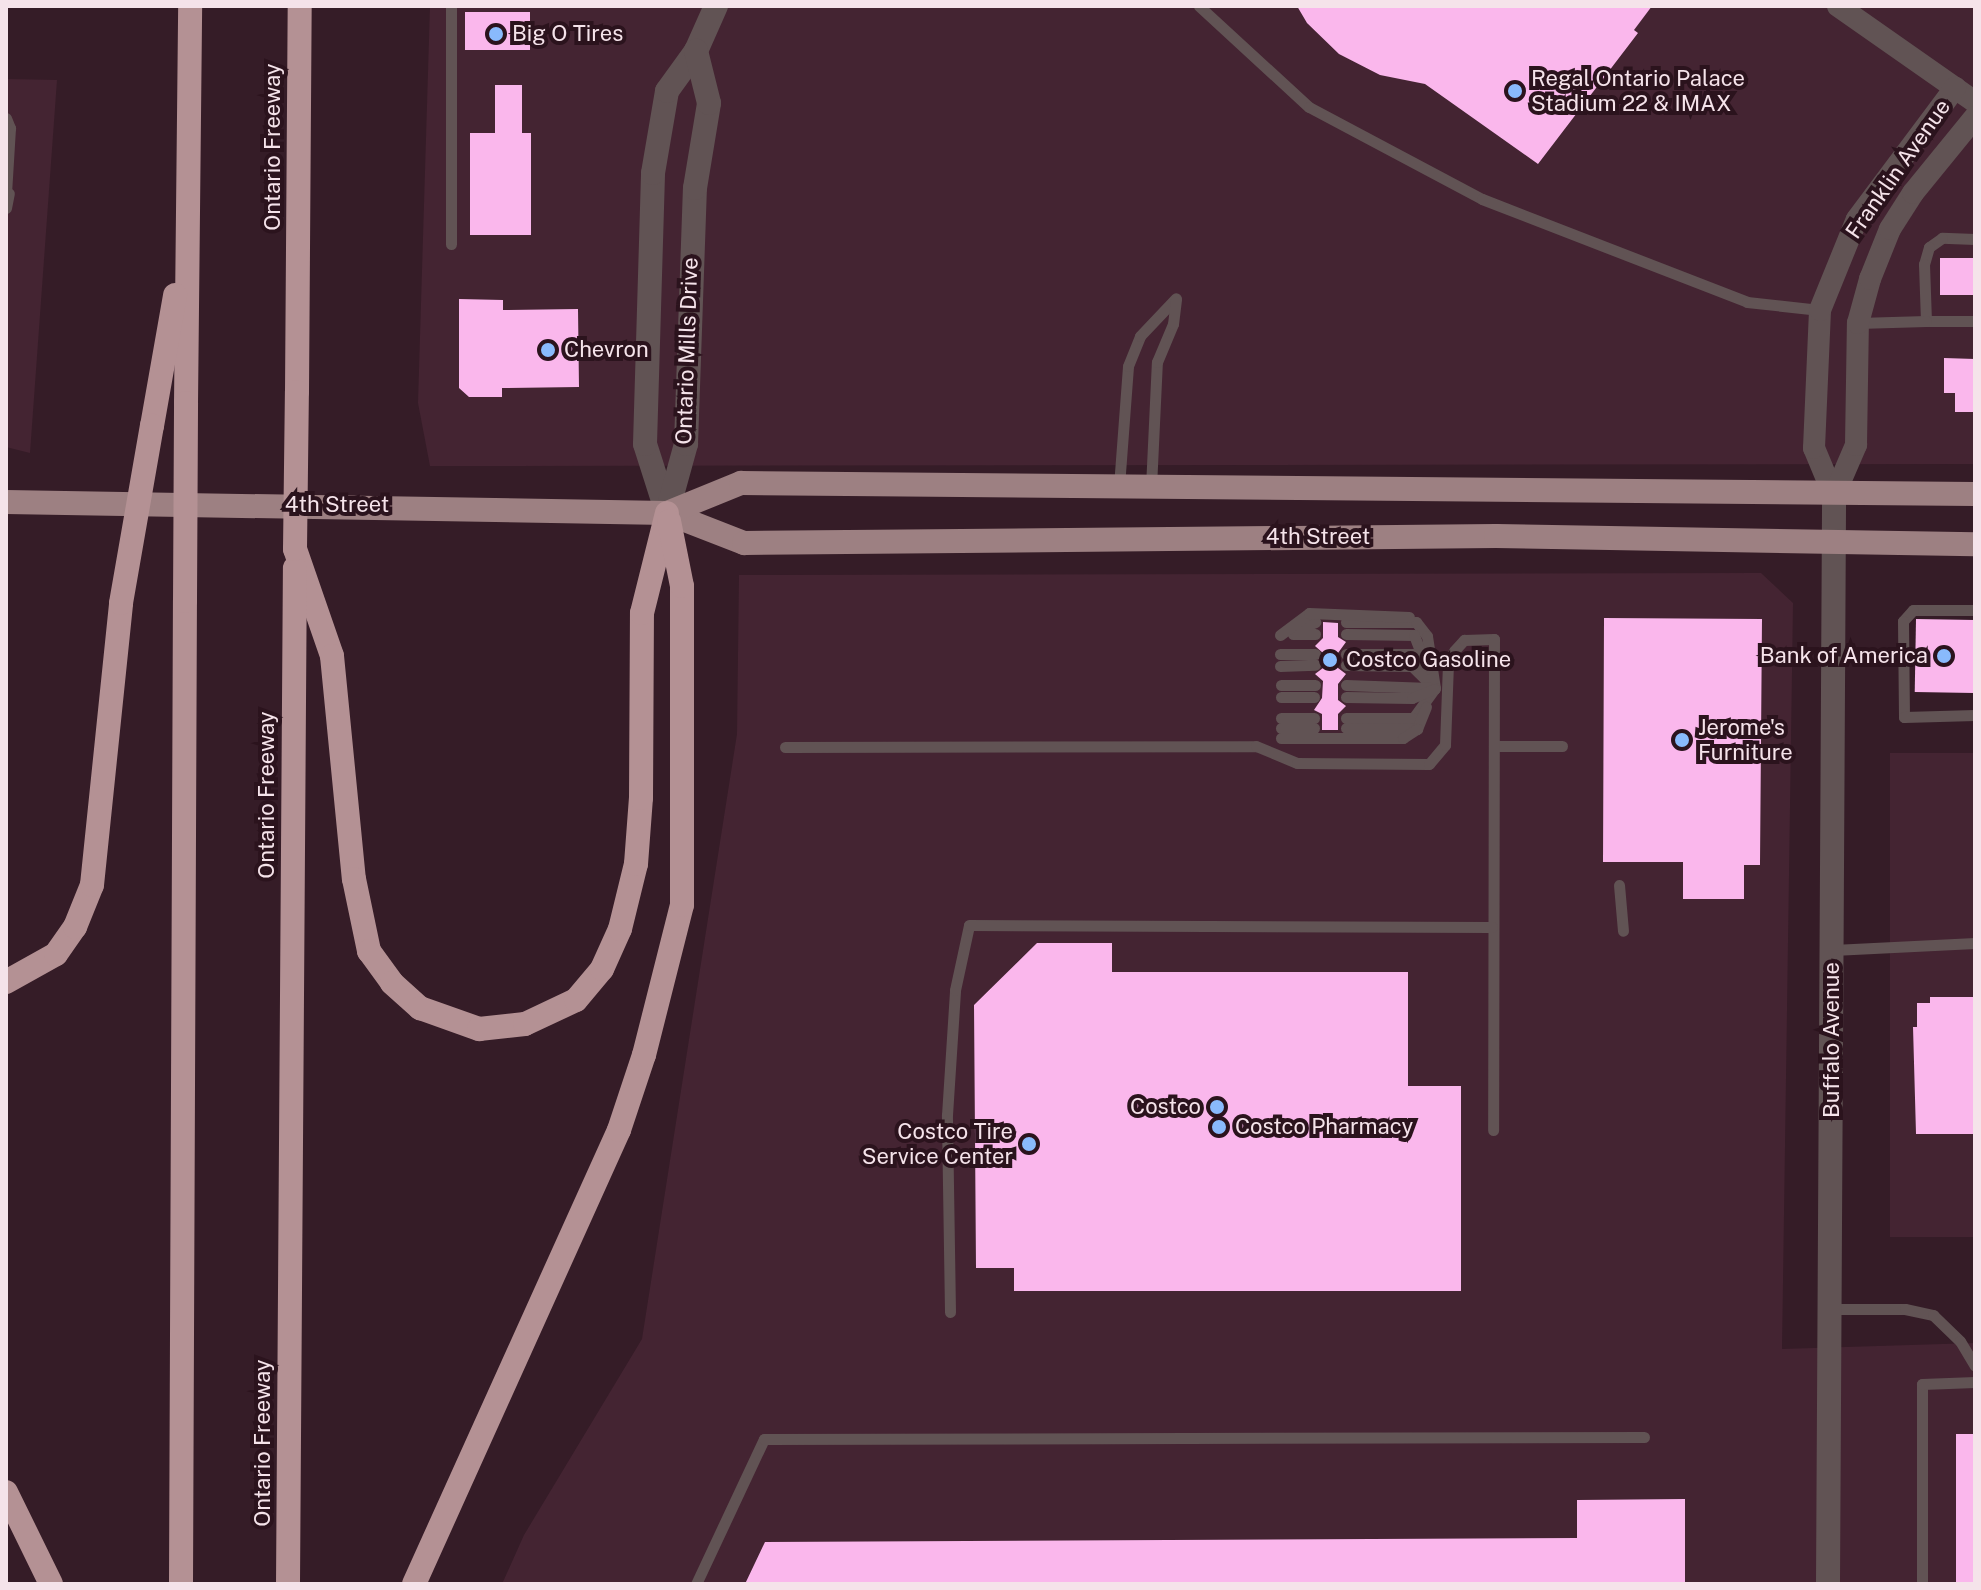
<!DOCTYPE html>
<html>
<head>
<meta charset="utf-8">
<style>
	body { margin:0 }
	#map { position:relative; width:1981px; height:1590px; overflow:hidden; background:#351c27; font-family:"Public Sans",sans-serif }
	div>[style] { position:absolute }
	.built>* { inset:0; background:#442432; transform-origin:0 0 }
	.building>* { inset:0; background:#fab7ec; transform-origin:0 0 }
	.service>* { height:11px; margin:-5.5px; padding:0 5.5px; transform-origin:5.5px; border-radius:5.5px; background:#615354 }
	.minor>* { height:22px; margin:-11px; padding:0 11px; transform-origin:11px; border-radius:11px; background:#615354 }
	.tertiary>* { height:24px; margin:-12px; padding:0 12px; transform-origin:12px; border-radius:12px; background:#615354 }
	.primary>* { height:24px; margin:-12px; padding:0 12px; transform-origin:12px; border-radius:12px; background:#9d8082 }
	.motorway>* { height:24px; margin:-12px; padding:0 12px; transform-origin:12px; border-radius:12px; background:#b49194 }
	.motorway-bridge>* { height:24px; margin:-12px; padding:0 12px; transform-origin:12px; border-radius:12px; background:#b49194 }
	.dots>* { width:22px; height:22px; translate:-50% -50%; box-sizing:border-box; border:4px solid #2b131d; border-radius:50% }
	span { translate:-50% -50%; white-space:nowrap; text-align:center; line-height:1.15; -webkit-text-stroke:8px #2b131d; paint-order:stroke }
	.poi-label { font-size:22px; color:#f5e3ea }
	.left { translate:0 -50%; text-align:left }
	.right { translate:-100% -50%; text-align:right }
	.street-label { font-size:22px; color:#f5e3ea }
	.frame { position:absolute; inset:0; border:8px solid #f5e3ea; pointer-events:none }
</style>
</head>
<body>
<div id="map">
	<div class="built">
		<div style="clip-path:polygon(430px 6px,1975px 6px,1975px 464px,430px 466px,418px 403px)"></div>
		<div style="clip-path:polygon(6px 79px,57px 80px,30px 453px,6px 447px)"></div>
		<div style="clip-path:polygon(1761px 573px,1793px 603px,1782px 1349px,1975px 1343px,1975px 1584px,502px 1584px,524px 1535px,642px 1339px,737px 734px,739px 575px)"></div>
		<div style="left:1890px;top:753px;width:85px;height:484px"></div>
	</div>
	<div class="building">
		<div style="clip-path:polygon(1297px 6px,1652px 6px,1634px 30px,1638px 33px,1538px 164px,1425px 84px,1380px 75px,1339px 54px,1307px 23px)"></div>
		<div style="left:465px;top:12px;width:65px;height:38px"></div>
		<div style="clip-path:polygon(495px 85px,522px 85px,522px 133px,531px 133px,531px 235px,470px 235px,470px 133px,495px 133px)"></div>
		<div style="left:1940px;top:258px;width:35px;height:37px"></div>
		<div style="clip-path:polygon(459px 299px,503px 300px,503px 310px,578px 309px,579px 387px,502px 388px,502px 397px,469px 397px,459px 388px)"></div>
		<div style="clip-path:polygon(1944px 358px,1975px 359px,1975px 412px,1955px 412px,1955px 393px,1944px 393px)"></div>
		<div style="clip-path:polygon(1604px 618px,1762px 619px,1760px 865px,1744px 865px,1744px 899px,1683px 899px,1683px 862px,1603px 862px)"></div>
		<div style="left:1916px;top:619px;width:59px;height:73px;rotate:1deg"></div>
		<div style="clip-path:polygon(1323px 622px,1338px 623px,1338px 637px,1346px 642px,1338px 653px,1338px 668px,1346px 674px,1338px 684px,1338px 700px,1346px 706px,1338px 714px,1338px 730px,1322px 730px,1322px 714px,1314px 710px,1322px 698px,1323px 681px,1315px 674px,1323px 668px,1323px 653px,1315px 646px,1323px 638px)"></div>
		<div style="clip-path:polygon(1037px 943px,1112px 943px,1112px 972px,1408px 972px,1408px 1086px,1461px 1086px,1461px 1291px,1014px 1291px,1014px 1268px,976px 1268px,974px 1005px)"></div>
		<div style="clip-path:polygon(1930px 997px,1975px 997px,1975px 1134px,1916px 1134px,1913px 1027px,1917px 1027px,1917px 1003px,1930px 1003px)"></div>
		<div style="left:1956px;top:1434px;width:19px;height:150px"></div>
		<div style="clip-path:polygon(1685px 1499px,1685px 1584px,745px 1584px,765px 1542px,1577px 1538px,1577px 1500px)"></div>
	</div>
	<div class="service">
		<div style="left:451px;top:6px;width:238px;rotate:90deg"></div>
		<div style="left:1199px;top:6px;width:149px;rotate:42.6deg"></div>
		<div style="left:1309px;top:107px;width:196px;rotate:28deg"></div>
		<div style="left:1482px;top:199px;width:284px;rotate:21.2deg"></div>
		<div style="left:1747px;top:302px;width:73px;rotate:6.3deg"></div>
		<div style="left:6px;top:118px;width:11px;rotate:68deg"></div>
		<div style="left:10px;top:128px;width:65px;rotate:93.5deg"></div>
		<div style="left:6px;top:208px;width:15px;rotate:-79deg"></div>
		<div style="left:1975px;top:239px;width:33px;rotate:-178deg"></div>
		<div style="left:1942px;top:238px;width:16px;rotate:145deg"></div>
		<div style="left:1929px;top:247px;width:18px;rotate:106deg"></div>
		<div style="left:1924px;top:264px;width:57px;rotate:88deg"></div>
		<div style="left:1926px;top:321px;width:49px"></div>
		<div style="left:1858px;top:323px;width:68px;rotate:-1.7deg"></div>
		<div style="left:1119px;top:486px;width:120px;rotate:-85.7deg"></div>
		<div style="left:1128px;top:366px;width:32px;rotate:-68deg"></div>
		<div style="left:1140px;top:336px;width:52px;rotate:-46.5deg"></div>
		<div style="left:1151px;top:487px;width:125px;rotate:-87.3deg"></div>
		<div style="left:1157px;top:362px;width:41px;rotate:-67.2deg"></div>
		<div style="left:1173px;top:324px;width:25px;rotate:-83deg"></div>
		<div style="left:1975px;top:610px;width:62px;rotate:180deg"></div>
		<div style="left:1913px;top:610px;width:15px;rotate:132deg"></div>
		<div style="left:1903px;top:621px;width:96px;rotate:89.4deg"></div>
		<div style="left:1904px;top:717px;width:71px;rotate:-1.6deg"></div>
		<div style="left:1346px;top:622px;width:70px"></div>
		<div style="left:1416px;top:622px;width:18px;rotate:52deg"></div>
		<div style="left:1427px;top:636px;width:53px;rotate:81.3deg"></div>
		<div style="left:1435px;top:688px;width:37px;rotate:126deg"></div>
		<div style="left:1413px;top:718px;width:67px;rotate:180deg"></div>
		<div style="left:1292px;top:631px;width:25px;rotate:-21deg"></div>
		<div style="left:1293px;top:634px;width:22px"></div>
		<div style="left:1346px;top:634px;width:68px;rotate:0.8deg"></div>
		<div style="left:1414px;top:635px;width:36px;rotate:69deg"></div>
		<div style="left:1280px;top:635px;width:36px;rotate:-37deg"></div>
		<div style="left:1309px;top:613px;width:100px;rotate:2.3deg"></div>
		<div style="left:1280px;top:654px;width:35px"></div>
		<div style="left:1346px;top:654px;width:66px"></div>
		<div style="left:1412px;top:654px;width:17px;rotate:57deg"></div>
		<div style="left:1346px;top:665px;width:66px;rotate:0.9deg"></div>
		<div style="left:1412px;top:666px;width:31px;rotate:45deg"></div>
		<div style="left:1280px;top:666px;width:35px;rotate:-2deg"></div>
		<div style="left:1281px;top:685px;width:34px"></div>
		<div style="left:1346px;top:685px;width:84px;rotate:2deg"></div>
		<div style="left:1281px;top:697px;width:33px"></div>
		<div style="left:1346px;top:697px;width:66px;rotate:0.9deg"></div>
		<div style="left:1412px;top:698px;width:24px;rotate:-22deg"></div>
		<div style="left:1281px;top:718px;width:33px"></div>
		<div style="left:1281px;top:728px;width:33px"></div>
		<div style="left:1346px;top:728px;width:71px;rotate:0.8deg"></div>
		<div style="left:1417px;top:729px;width:24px;rotate:-68deg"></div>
		<div style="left:1281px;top:738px;width:122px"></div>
		<div style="left:1403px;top:738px;width:17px;rotate:-33deg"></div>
		<div style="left:1494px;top:746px;width:68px"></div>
		<div style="left:785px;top:747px;width:471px;rotate:-0.1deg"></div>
		<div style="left:1256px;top:746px;width:44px;rotate:22.5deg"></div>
		<div style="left:1297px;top:763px;width:132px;rotate:0.4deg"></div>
		<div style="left:1429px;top:764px;width:25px;rotate:-50deg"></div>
		<div style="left:1445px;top:745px;width:82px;rotate:-87.9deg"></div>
		<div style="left:1448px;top:663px;width:13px;rotate:-63deg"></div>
		<div style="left:1454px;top:651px;width:15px;rotate:-48deg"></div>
		<div style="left:1464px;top:640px;width:30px;rotate:-2deg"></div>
		<div style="left:1494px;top:639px;width:491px;rotate:90.1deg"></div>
		<div style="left:1619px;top:885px;width:46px;rotate:85deg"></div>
		<div style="left:1833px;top:950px;width:142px;rotate:-2.8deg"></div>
		<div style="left:1831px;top:1309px;width:74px"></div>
		<div style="left:1905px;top:1309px;width:29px;rotate:12deg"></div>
		<div style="left:1933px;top:1315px;width:37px;rotate:44deg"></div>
		<div style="left:1960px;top:1341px;width:29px;rotate:59deg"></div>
		<div style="left:950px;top:1312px;width:197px;rotate:-90.9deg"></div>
		<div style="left:947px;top:1115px;width:125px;rotate:-86.3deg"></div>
		<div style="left:955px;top:990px;width:66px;rotate:-77.8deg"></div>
		<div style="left:969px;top:925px;width:523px;rotate:0.22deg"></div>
		<div style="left:696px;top:1584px;width:160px;rotate:-64.9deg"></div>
		<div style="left:764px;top:1439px;width:880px;rotate:-0.13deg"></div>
		<div style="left:1922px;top:1584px;width:200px;rotate:-90deg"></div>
		<div style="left:1922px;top:1384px;width:53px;rotate:-2.2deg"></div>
	</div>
	<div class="minor">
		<div style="left:1838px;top:6px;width:167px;rotate:35deg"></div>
		<div style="left:1834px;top:496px;width:52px;rotate:-112.6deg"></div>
		<div style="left:1814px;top:448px;width:138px;rotate:-87.5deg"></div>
		<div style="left:1820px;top:310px;width:98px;rotate:-67.9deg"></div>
		<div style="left:1857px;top:219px;width:164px;rotate:-53.2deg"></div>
		<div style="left:1834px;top:496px;width:56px;rotate:-66.7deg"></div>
		<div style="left:1856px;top:445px;width:122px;rotate:-89.1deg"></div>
		<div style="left:1858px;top:323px;width:46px;rotate:-74.7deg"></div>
		<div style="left:1870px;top:279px;width:54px;rotate:-68.2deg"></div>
		<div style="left:1890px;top:229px;width:43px;rotate:-57.4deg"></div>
		<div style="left:1913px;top:193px;width:98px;rotate:-50.8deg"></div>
	</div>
	<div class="tertiary">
		<div style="left:667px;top:513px;width:72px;rotate:-107.7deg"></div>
		<div style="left:645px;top:444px;width:271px;rotate:-88.3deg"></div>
		<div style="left:653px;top:173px;width:83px;rotate:-80.3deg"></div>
		<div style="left:667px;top:91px;width:49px;rotate:-54.1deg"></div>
		<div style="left:696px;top:51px;width:49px;rotate:-66deg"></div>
		<div style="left:667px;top:513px;width:72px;rotate:-74.6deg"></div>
		<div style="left:686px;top:444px;width:256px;rotate:-88deg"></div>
		<div style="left:695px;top:188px;width:86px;rotate:-80.6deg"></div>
		<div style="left:709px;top:103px;width:54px;rotate:-104deg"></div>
		<div style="left:1828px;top:1584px;width:1088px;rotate:-89.68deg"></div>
	</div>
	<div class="primary">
		<div style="left:6px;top:502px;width:661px;rotate:0.95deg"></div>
		<div style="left:667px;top:513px;width:83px;rotate:21.3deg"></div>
		<div style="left:744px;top:543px;width:752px;rotate:-0.53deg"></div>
		<div style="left:1496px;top:536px;width:479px;rotate:1deg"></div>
		<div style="left:667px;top:513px;width:80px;rotate:-22.1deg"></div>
		<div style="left:741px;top:483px;width:1234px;rotate:0.51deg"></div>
	</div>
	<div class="motorway">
		<div style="left:297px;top:392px;width:386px;rotate:-89.6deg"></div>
		<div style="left:186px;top:403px;width:397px;rotate:-89.4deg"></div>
		<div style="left:152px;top:426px;width:133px;rotate:-80deg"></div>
		<div style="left:295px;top:549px;width:113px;rotate:70.9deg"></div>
		<div style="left:332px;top:656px;width:224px;rotate:84.4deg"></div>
		<div style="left:354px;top:879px;width:74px;rotate:78.2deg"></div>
		<div style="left:369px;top:951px;width:39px;rotate:54deg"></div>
		<div style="left:392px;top:983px;width:38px;rotate:42deg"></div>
		<div style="left:420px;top:1008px;width:63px;rotate:19.6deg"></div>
		<div style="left:479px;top:1029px;width:46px;rotate:-6.2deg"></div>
		<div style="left:525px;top:1024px;width:56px;rotate:-25.2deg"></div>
		<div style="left:576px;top:1000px;width:40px;rotate:-50deg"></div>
		<div style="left:602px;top:969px;width:44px;rotate:-65.8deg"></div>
		<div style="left:620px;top:929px;width:67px;rotate:-76.2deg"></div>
		<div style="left:636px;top:864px;width:66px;rotate:-85.7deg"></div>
		<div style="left:641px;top:798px;width:185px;rotate:-89.7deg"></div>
		<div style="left:642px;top:613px;width:103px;rotate:-76deg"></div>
		<div style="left:6px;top:982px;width:57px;rotate:-29.2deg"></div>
		<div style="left:56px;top:954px;width:33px;rotate:-55deg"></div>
		<div style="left:75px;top:927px;width:45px;rotate:-68deg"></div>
		<div style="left:92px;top:885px;width:283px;rotate:-84.1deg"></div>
		<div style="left:6px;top:1492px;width:102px;rotate:63.9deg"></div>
		<div style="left:181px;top:1584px;width:983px;rotate:-89.77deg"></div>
		<div style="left:288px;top:1584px;width:1016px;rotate:-89.61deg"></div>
		<div style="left:414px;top:1584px;width:498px;rotate:-65.7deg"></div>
		<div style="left:619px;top:1130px;width:79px;rotate:-71.6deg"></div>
		<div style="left:644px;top:1055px;width:155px;rotate:-75.8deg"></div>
		<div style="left:682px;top:905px;width:319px;rotate:-90deg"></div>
		<div style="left:682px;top:586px;width:66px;rotate:-101.3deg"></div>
	</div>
	<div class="motorway-bridge">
		<div style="left:295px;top:549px;width:157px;rotate:-89.3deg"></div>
		<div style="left:185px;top:601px;width:198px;rotate:-89.7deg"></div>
		<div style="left:121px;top:603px;width:180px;rotate:-80.1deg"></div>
	</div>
	<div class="dots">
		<div style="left:496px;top:34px;background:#89bafc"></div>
		<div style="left:1515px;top:91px;background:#89bafc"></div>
		<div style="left:548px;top:350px;background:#89bafc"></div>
		<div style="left:1944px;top:656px;background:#89bafc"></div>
		<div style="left:1330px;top:660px;background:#89bafc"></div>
		<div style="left:1682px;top:740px;background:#89bafc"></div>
		<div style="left:1217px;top:1107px;background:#89bafc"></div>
		<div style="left:1219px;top:1127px;background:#89bafc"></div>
		<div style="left:1029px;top:1144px;background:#89bafc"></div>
	</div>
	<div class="poi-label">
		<span class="left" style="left:512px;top:34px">Big O Tires</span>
		<span class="left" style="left:1531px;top:91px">Regal Ontario Palace<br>Stadium 22 &amp; IMAX</span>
		<span class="left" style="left:564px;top:350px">Chevron</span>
		<span class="right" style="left:1928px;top:656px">Bank of America</span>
		<span class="left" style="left:1346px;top:660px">Costco Gasoline</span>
		<span class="left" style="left:1698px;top:740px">Jerome's<br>Furniture</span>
		<span class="right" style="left:1201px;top:1107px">Costco</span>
		<span class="left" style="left:1235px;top:1127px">Costco Pharmacy</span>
		<span class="right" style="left:1013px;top:1144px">Costco Tire<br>Service Center</span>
	</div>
	<div class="street-label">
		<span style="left:273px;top:147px;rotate:-90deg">Ontario Freeway</span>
		<span style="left:1898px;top:169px;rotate:-55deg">Franklin Avenue</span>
		<span style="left:687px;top:351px;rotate:-88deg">Ontario Mills Drive</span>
		<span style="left:337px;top:505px">4th Street</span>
		<span style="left:1318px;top:537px">4th Street</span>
		<span style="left:267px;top:795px;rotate:-90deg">Ontario Freeway</span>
		<span style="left:1832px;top:1040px;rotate:-90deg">Buffalo Avenue</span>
		<span style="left:263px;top:1443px;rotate:-90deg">Ontario Freeway</span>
	</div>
	<div class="frame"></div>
</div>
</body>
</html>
